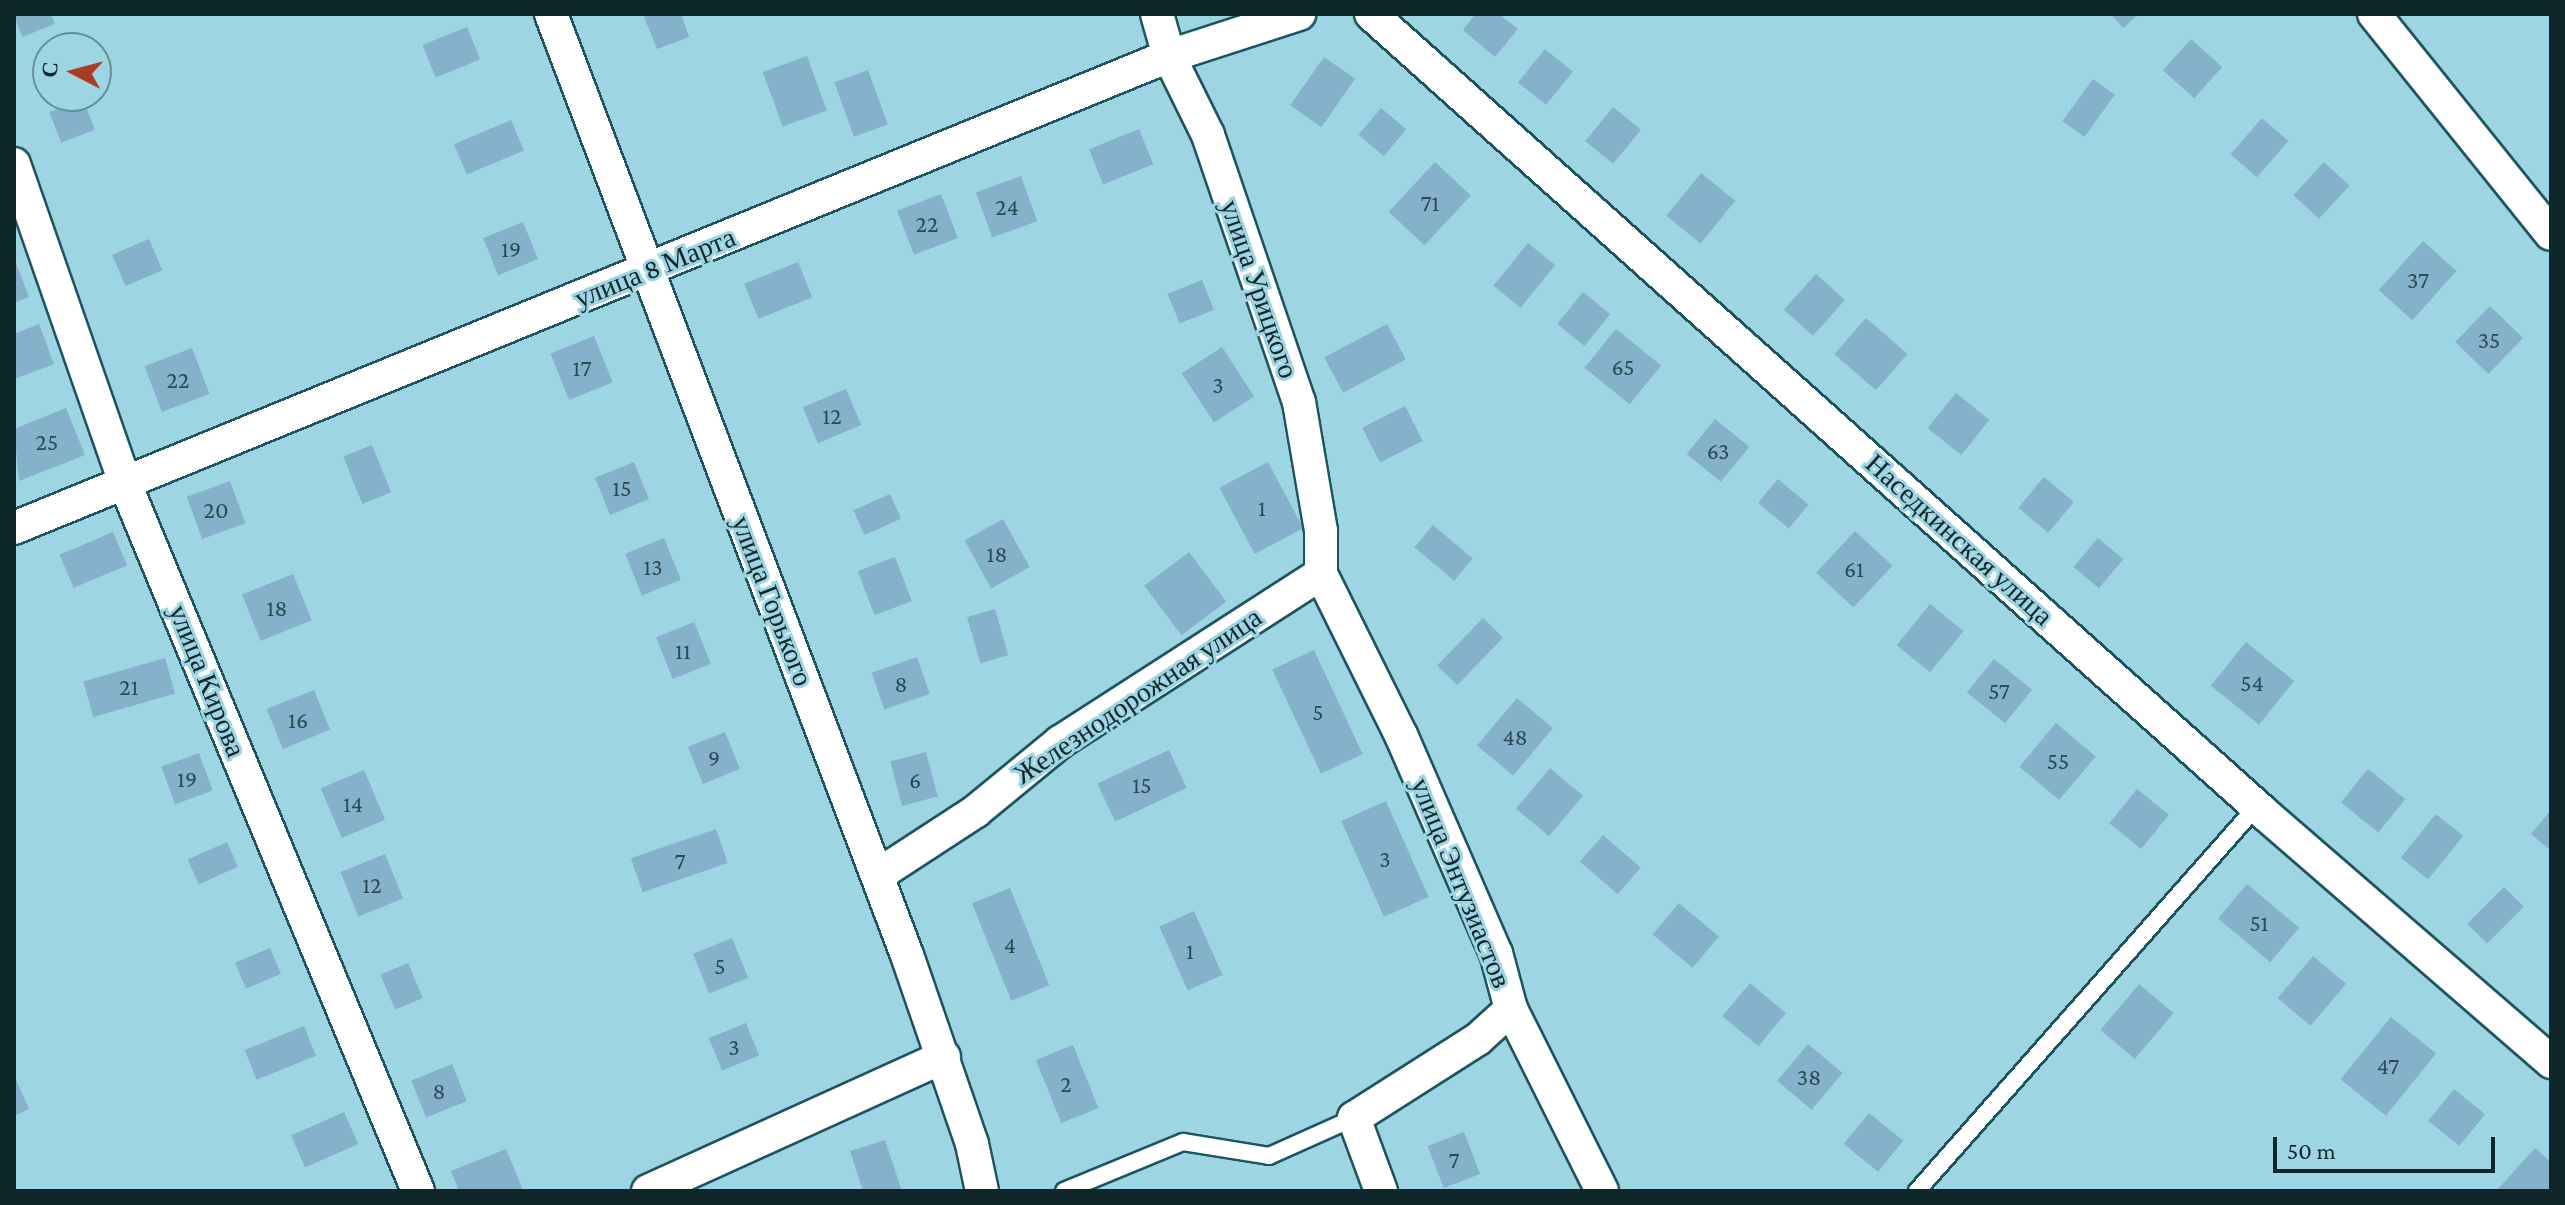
<!DOCTYPE html>
<html>
<head>
<meta charset="utf-8">
<style>
	body { margin:0 }
	#map { position:relative; width:2565px; height:1205px; overflow:hidden; background:#9ed5e3; font-family:"Crimson Pro",serif }
	div>[style] { position:absolute }
	.building>* { inset:0; background:#86b1cb; transform-origin:0 0 }
	.roads { filter:drop-shadow(2px 0 #1d5460) drop-shadow(-2px 0 #1d5460) drop-shadow(0 2px #1d5460) drop-shadow(0 -2px #1d5460) }
	.lane>* { height:16px; margin:-8px; padding:0 8px; transform-origin:8px; border-radius:8px; background:#fff }
	.street>* { height:32px; margin:-16px; padding:0 16px; transform-origin:16px; border-radius:16px; background:#fff }
	span { translate:-50% -50%; white-space:nowrap; text-align:center; line-height:1.15; -webkit-text-stroke:6px #9ed5e3; paint-order:stroke }
	.number-label { font-size:24px; color:#2d4953 }
	.number-label span { -webkit-text-stroke-width:0 }
	.street-label { font-size:28px; color:#0f262b }
	.frame { position:absolute; inset:0; border:16px solid #0f262b; pointer-events:none }
	.north { position:absolute; left:32px; top:32px; width:80px; height:80px; box-sizing:border-box; background:#9ed5e3; border:2px solid #658f99; border-radius:50%; rotate:276deg; font-size:22px; font-weight:700; line-height:32px; text-align:center; color:#0f262b }
	.north::after { content:''; display:block; margin:auto; width:28px; height:36px; background:#a63d24; clip-path:polygon(50% 0,100% 100%,50% 72%,0 100%) }
	.scale { position:absolute; left:2273px; top:1137px; width:222px; height:36px; box-sizing:border-box; border:4px solid #0f262b; border-top:0; padding-left:10px; font-size:24px; line-height:28px; white-space:nowrap; color:#0f262b; -webkit-text-stroke:6px #9ed5e3; paint-order:stroke }
</style>
</head>
<body>
<div id="map">
	<div class="building">
		<div style="clip-path:polygon(14px 14px,51px 14px,55px 24px,22px 37px)"></div>
		<div style="clip-path:polygon(651px 14px,681px 14px,689px 37px,657px 49px,644px 17px)"></div>
		<div style="clip-path:polygon(1476px 14px,1499px 14px,1518px 29px,1495px 57px,1463px 30px)"></div>
		<div style="clip-path:polygon(2111px 14px,2139px 14px,2123px 28px)"></div>
		<div style="left:467px;top:27px;width:35px;height:48px;rotate:68deg"></div>
		<div style="left:2191px;top:39px;width:42px;height:42px;rotate:42deg"></div>
		<div style="left:1545px;top:49px;width:36px;height:43px;rotate:39deg"></div>
		<div style="left:807px;top:56px;width:58px;height:47px;rotate:70deg"></div>
		<div style="left:1324px;top:57px;width:38px;height:59px;rotate:35deg"></div>
		<div style="left:868px;top:70px;width:58px;height:36px;rotate:70deg"></div>
		<div style="left:2093px;top:79px;width:27px;height:52px;rotate:36deg"></div>
		<div style="left:83px;top:99px;width:33px;height:36px;rotate:69deg"></div>
		<div style="left:1613px;top:107px;width:36px;height:44px;rotate:39deg"></div>
		<div style="left:1381px;top:108px;width:33px;height:35px;rotate:40deg"></div>
		<div style="left:2262px;top:118px;width:35px;height:48px;rotate:41deg"></div>
		<div style="left:511px;top:120px;width:33px;height:62px;rotate:67deg"></div>
		<div style="left:1139px;top:129px;width:38px;height:54px;rotate:68deg"></div>
		<div style="left:1435px;top:162px;width:49px;height:68px;rotate:43deg"></div>
		<div style="left:2324px;top:162px;width:35px;height:45px;rotate:43deg"></div>
		<div style="left:1701px;top:173px;width:44px;height:55px;rotate:39deg"></div>
		<div style="left:1021px;top:176px;width:48px;height:48px;rotate:70deg"></div>
		<div style="left:941px;top:194px;width:47px;height:47px;rotate:69deg"></div>
		<div style="left:523px;top:222px;width:40px;height:43px;rotate:68deg"></div>
		<div style="left:149px;top:239px;width:34px;height:40px;rotate:67deg"></div>
		<div style="left:2423px;top:241px;width:45px;height:66px;rotate:42deg"></div>
		<div style="left:1528px;top:243px;width:35px;height:55px;rotate:39deg"></div>
		<div style="clip-path:polygon(14px 258px,29px 297px,14px 303px)"></div>
		<div style="left:798px;top:262px;width:38px;height:58px;rotate:68deg"></div>
		<div style="left:1816px;top:274px;width:39px;height:48px;rotate:42deg"></div>
		<div style="left:1202px;top:280px;width:32px;height:37px;rotate:68deg"></div>
		<div style="left:1583px;top:292px;width:35px;height:41px;rotate:39deg"></div>
		<div style="left:2490px;top:306px;width:46px;height:50px;rotate:44deg"></div>
		<div style="left:1866px;top:318px;width:55px;height:48px;rotate:41deg"></div>
		<div style="clip-path:polygon(39px 324px,54px 364px,14px 379px,14px 334px)"></div>
		<div style="left:1387px;top:324px;width:40px;height:71px;rotate:62deg"></div>
		<div style="left:1616px;top:329px;width:58px;height:50px;rotate:39deg"></div>
		<div style="left:594px;top:336px;width:50px;height:47px;rotate:68deg"></div>
		<div style="left:1222px;top:347px;width:59px;height:48px;rotate:57deg"></div>
		<div style="left:192px;top:348px;width:49px;height:51px;rotate:69deg"></div>
		<div style="left:846px;top:389px;width:39px;height:47px;rotate:67deg"></div>
		<div style="left:1956px;top:393px;width:43px;height:45px;rotate:39deg"></div>
		<div style="left:1405px;top:406px;width:39px;height:48px;rotate:63deg"></div>
		<div style="clip-path:polygon(66px 408px,85px 455px,19px 481px,14px 429px)"></div>
		<div style="left:1715px;top:419px;width:44px;height:45px;rotate:39deg"></div>
		<div style="left:372px;top:445px;width:51px;height:31px;rotate:68deg"></div>
		<div style="left:634px;top:462px;width:40px;height:42px;rotate:68deg"></div>
		<div style="left:1268px;top:462px;width:75px;height:55px;rotate:62deg"></div>
		<div style="left:2044px;top:477px;width:39px;height:40px;rotate:40deg"></div>
		<div style="left:1778px;top:479px;width:40px;height:31px;rotate:40deg"></div>
		<div style="left:230px;top:481px;width:45px;height:46px;rotate:70deg"></div>
		<div style="left:890px;top:494px;width:27px;height:40px;rotate:66deg"></div>
		<div style="left:1003px;top:519px;width:55px;height:44px;rotate:61deg"></div>
		<div style="left:1433px;top:525px;width:52px;height:29px;rotate:40deg"></div>
		<div style="left:1855px;top:531px;width:51px;height:57px;rotate:43deg"></div>
		<div style="left:113px;top:532px;width:36px;height:58px;rotate:67deg"></div>
		<div style="left:664px;top:538px;width:45px;height:42px;rotate:68deg"></div>
		<div style="left:2098px;top:538px;width:33px;height:38px;rotate:40deg"></div>
		<div style="left:1189px;top:552px;width:62px;height:56px;rotate:53deg"></div>
		<div style="left:895px;top:557px;width:47px;height:40px;rotate:69deg"></div>
		<div style="left:293px;top:574px;width:50px;height:55px;rotate:68deg"></div>
		<div style="left:1930px;top:604px;width:43px;height:53px;rotate:39deg"></div>
		<div style="left:995px;top:609px;width:48px;height:29px;rotate:74deg"></div>
		<div style="left:1483px;top:618px;width:28px;height:66px;rotate:44deg"></div>
		<div style="left:694px;top:622px;width:45px;height:41px;rotate:68deg"></div>
		<div style="left:2246px;top:642px;width:62px;height:56px;rotate:39deg"></div>
		<div style="left:1314px;top:650px;width:115px;height:46px;rotate:65deg"></div>
		<div style="left:917px;top:657px;width:39px;height:48px;rotate:71deg"></div>
		<div style="left:165px;top:658px;width:37px;height:85px;rotate:74deg"></div>
		<div style="left:1994px;top:659px;width:49px;height:43px;rotate:39deg"></div>
		<div style="left:314px;top:690px;width:43px;height:51px;rotate:68deg"></div>
		<div style="left:1517px;top:698px;width:47px;height:62px;rotate:40deg"></div>
		<div style="left:2056px;top:723px;width:52px;height:57px;rotate:40deg"></div>
		<div style="left:725px;top:732px;width:40px;height:40px;rotate:68deg"></div>
		<div style="left:1169px;top:750px;width:42px;height:79px;rotate:65deg"></div>
		<div style="left:926px;top:752px;width:46px;height:37px;rotate:75deg"></div>
		<div style="left:199px;top:753px;width:40px;height:40px;rotate:70deg"></div>
		<div style="left:1550px;top:768px;width:43px;height:53px;rotate:40deg"></div>
		<div style="left:2368px;top:769px;width:48px;height:43px;rotate:39deg"></div>
		<div style="left:364px;top:770px;width:54px;height:47px;rotate:67deg"></div>
		<div style="left:2137px;top:789px;width:41px;height:44px;rotate:39deg"></div>
		<div style="left:1386px;top:801px;width:105px;height:49px;rotate:66deg"></div>
		<div style="clip-path:polygon(2551px 810px,2551px 851px,2531px 834px)"></div>
		<div style="left:2436px;top:814px;width:35px;height:56px;rotate:39deg"></div>
		<div style="left:716px;top:829px;width:36px;height:90px;rotate:71deg"></div>
		<div style="left:1603px;top:835px;width:50px;height:35px;rotate:41deg"></div>
		<div style="left:227px;top:842px;width:27px;height:43px;rotate:66deg"></div>
		<div style="left:385px;top:854px;width:48px;height:48px;rotate:68deg"></div>
		<div style="left:2247px;top:884px;width:68px;height:45px;rotate:40deg"></div>
		<div style="left:2504px;top:887px;width:28px;height:52px;rotate:45deg"></div>
		<div style="left:1010px;top:888px;width:105px;height:41px;rotate:68deg"></div>
		<div style="left:1679px;top:903px;width:52px;height:41px;rotate:40deg"></div>
		<div style="left:1194px;top:911px;width:70px;height:38px;rotate:66deg"></div>
		<div style="left:732px;top:938px;width:43px;height:42px;rotate:68deg"></div>
		<div style="left:270px;top:948px;width:28px;height:38px;rotate:67deg"></div>
		<div style="left:2313px;top:956px;width:43px;height:55px;rotate:40deg"></div>
		<div style="left:408px;top:963px;width:38px;height:30px;rotate:67deg"></div>
		<div style="left:1750px;top:983px;width:47px;height:43px;rotate:40deg"></div>
		<div style="left:2139px;top:984px;width:45px;height:60px;rotate:40deg"></div>
		<div style="left:2391px;top:1017px;width:58px;height:80px;rotate:39deg"></div>
		<div style="left:746px;top:1023px;width:35px;height:40px;rotate:68deg"></div>
		<div style="left:304px;top:1026px;width:32px;height:64px;rotate:68deg"></div>
		<div style="left:1808px;top:1044px;width:45px;height:48px;rotate:40deg"></div>
		<div style="left:1073px;top:1045px;width:68px;height:40px;rotate:68deg"></div>
		<div style="left:452px;top:1064px;width:40px;height:44px;rotate:68deg"></div>
		<div style="clip-path:polygon(14px 1075px,29px 1109px,14px 1116px)"></div>
		<div style="left:2454px;top:1089px;width:40px;height:41px;rotate:39deg"></div>
		<div style="left:344px;top:1112px;width:35px;height:58px;rotate:66deg"></div>
		<div style="left:1869px;top:1113px;width:44px;height:40px;rotate:39deg"></div>
		<div style="left:1464px;top:1132px;width:45px;height:39px;rotate:69deg"></div>
		<div style="clip-path:polygon(885px 1140px,902px 1191px,863px 1191px,850px 1151px)"></div>
		<div style="clip-path:polygon(2535px 1148px,2551px 1162px,2551px 1191px,2496px 1191px)"></div>
		<div style="clip-path:polygon(506px 1149px,523px 1190px,459px 1191px,451px 1171px)"></div>
	</div>
	<div class="roads">
		<div class="lane">
			<div style="left:1064px;top:1191px;width:129px;rotate:-22.4deg"></div>
			<div style="left:1183px;top:1142px;width:87px;rotate:9.2deg"></div>
			<div style="left:1269px;top:1156px;width:93px;rotate:-24.1deg"></div>
			<div style="left:1917px;top:1191px;width:514px;rotate:-48.55deg"></div>
		</div>
		<div class="street">
			<div style="left:551px;top:14px;width:1006px;rotate:69.28deg"></div>
			<div style="left:907px;top:955px;width:200px;rotate:71deg"></div>
			<div style="left:972px;top:1144px;width:48px;rotate:78deg"></div>
			<div style="left:1157px;top:14px;width:44px;rotate:74.1deg"></div>
			<div style="left:1169px;top:56px;width:88px;rotate:63.7deg"></div>
			<div style="left:1208px;top:135px;width:282px;rotate:71.2deg"></div>
			<div style="left:1299px;top:402px;width:131px;rotate:80.3deg"></div>
			<div style="left:1321px;top:531px;width:43px;rotate:90deg"></div>
			<div style="left:1321px;top:574px;width:180px;rotate:63.6deg"></div>
			<div style="left:1401px;top:735px;width:238px;rotate:66.5deg"></div>
			<div style="left:1496px;top:953px;width:58px;rotate:75deg"></div>
			<div style="left:1511px;top:1009px;width:203px;rotate:63.4deg"></div>
			<div style="left:1371px;top:14px;width:1200px;rotate:41.82deg"></div>
			<div style="left:2265px;top:814px;width:379px;rotate:40.9deg"></div>
			<div style="left:2374px;top:14px;width:282px;rotate:51.2deg"></div>
			<div style="left:14px;top:164px;width:341px;rotate:70.8deg"></div>
			<div style="left:126px;top:486px;width:763px;rotate:67.5deg"></div>
			<div style="left:14px;top:528px;width:1248px;rotate:-22.23deg"></div>
			<div style="left:1169px;top:56px;width:137px;rotate:-17.9deg"></div>
			<div style="left:878px;top:875px;width:117px;rotate:-33.1deg"></div>
			<div style="left:976px;top:811px;width:109px;rotate:-39.4deg"></div>
			<div style="left:1060px;top:742px;width:310px;rotate:-32.8deg"></div>
			<div style="left:648px;top:1191px;width:325px;rotate:-24.4deg"></div>
			<div style="left:1381px;top:1191px;width:78px;rotate:-110.3deg"></div>
			<div style="left:1354px;top:1118px;width:147px;rotate:-32.5deg"></div>
			<div style="left:1478px;top:1039px;width:45px;rotate:-42.3deg"></div>
		</div>
	</div>
	<div class="number-label">
		<span style="left:1430px;top:203px">71</span>
		<span style="left:1007px;top:207px">24</span>
		<span style="left:927px;top:224px">22</span>
		<span style="left:511px;top:249px">19</span>
		<span style="left:2418px;top:280px">37</span>
		<span style="left:2489px;top:340px">35</span>
		<span style="left:1623px;top:367px">65</span>
		<span style="left:582px;top:368px">17</span>
		<span style="left:178px;top:380px">22</span>
		<span style="left:1218px;top:385px">3</span>
		<span style="left:832px;top:416px">12</span>
		<span style="left:47px;top:442px">25</span>
		<span style="left:1718px;top:451px">63</span>
		<span style="left:622px;top:488px">15</span>
		<span style="left:1262px;top:508px">1</span>
		<span style="left:216px;top:510px">20</span>
		<span style="left:997px;top:554px">18</span>
		<span style="left:653px;top:567px">13</span>
		<span style="left:1854px;top:569px">61</span>
		<span style="left:277px;top:608px">18</span>
		<span style="left:683px;top:651px">11</span>
		<span style="left:2252px;top:683px">54</span>
		<span style="left:901px;top:684px">8</span>
		<span style="left:129px;top:687px">21</span>
		<span style="left:1999px;top:691px">57</span>
		<span style="left:1318px;top:712px">5</span>
		<span style="left:298px;top:720px">16</span>
		<span style="left:1515px;top:737px">48</span>
		<span style="left:714px;top:758px">9</span>
		<span style="left:2058px;top:761px">55</span>
		<span style="left:187px;top:779px">19</span>
		<span style="left:915px;top:780px">6</span>
		<span style="left:1142px;top:785px">15</span>
		<span style="left:353px;top:804px">14</span>
		<span style="left:1385px;top:859px">3</span>
		<span style="left:680px;top:861px">7</span>
		<span style="left:372px;top:885px">12</span>
		<span style="left:2259px;top:923px">51</span>
		<span style="left:1010px;top:945px">4</span>
		<span style="left:1190px;top:951px">1</span>
		<span style="left:720px;top:966px">5</span>
		<span style="left:734px;top:1047px">3</span>
		<span style="left:2388px;top:1066px">47</span>
		<span style="left:1809px;top:1077px">38</span>
		<span style="left:1066px;top:1084px">2</span>
		<span style="left:439px;top:1091px">8</span>
		<span style="left:1454px;top:1160px">7</span>
	</div>
	<div class="street-label">
		<span style="left:655px;top:268px;rotate:-22deg">улица 8 Марта</span>
		<span style="left:1259px;top:289px;rotate:71deg">улица Урицкого</span>
		<span style="left:1959px;top:540px;rotate:42deg">Наседкинская улица</span>
		<span style="left:772px;top:601px;rotate:69deg">улица Горького</span>
		<span style="left:207px;top:681px;rotate:68deg">улица Кирова</span>
		<span style="left:1138px;top:696px;rotate:-34deg">Железнодорожная улица</span>
		<span style="left:1461px;top:883px;rotate:68deg">улица Энтузиастов</span>
	</div>
	<div class="frame"></div>
	<div class="north">С</div>
	<div class="scale">50 m</div>
</div>
</body>
</html>
